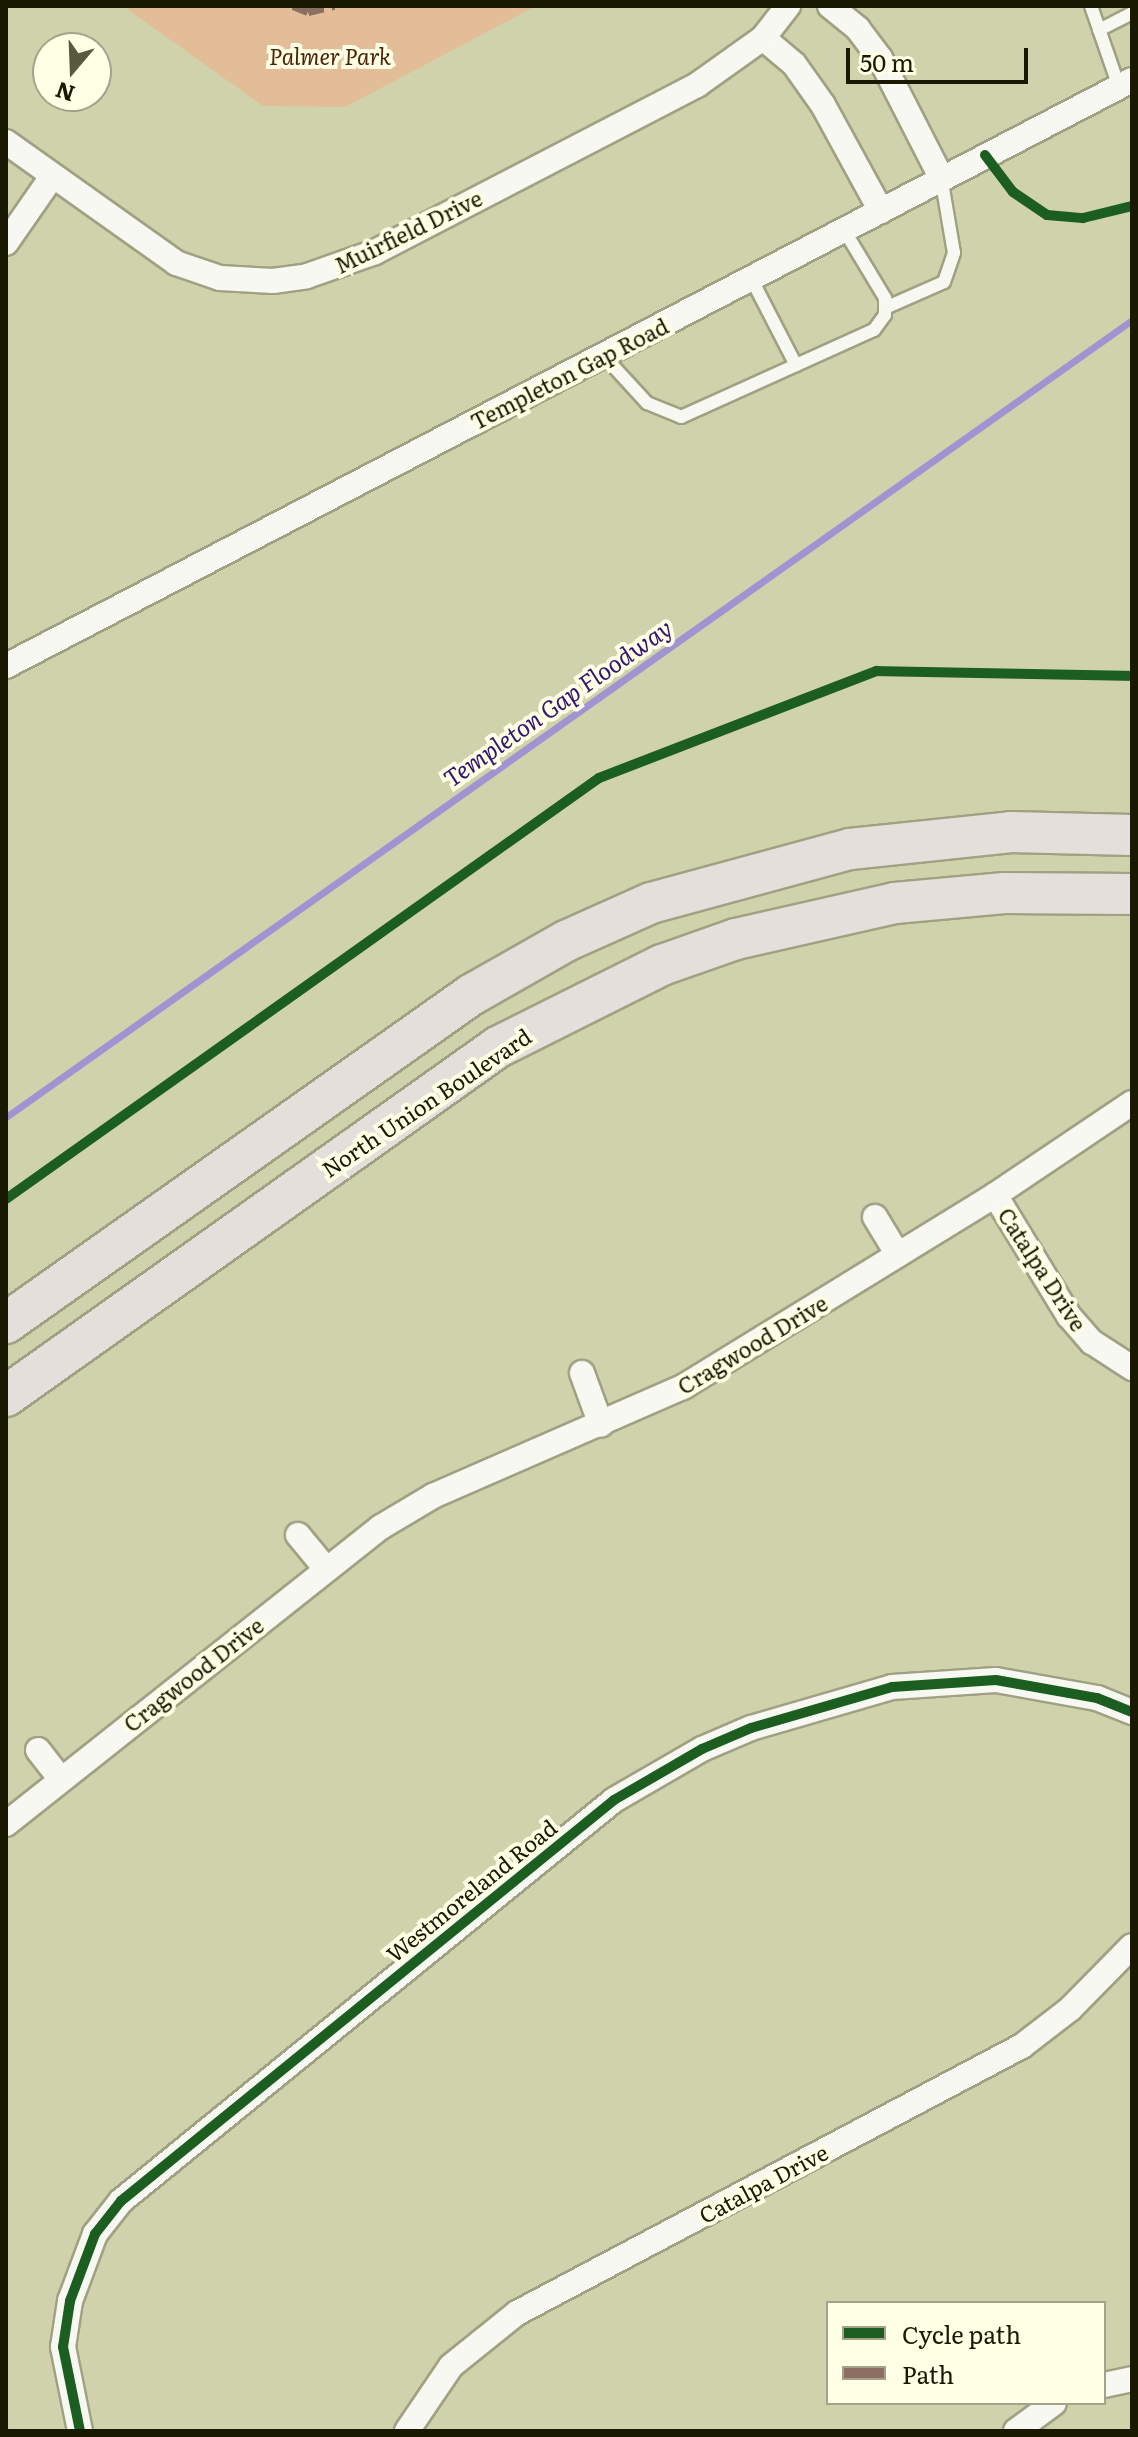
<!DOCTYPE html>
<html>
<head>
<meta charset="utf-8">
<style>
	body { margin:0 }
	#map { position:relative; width:1138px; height:2437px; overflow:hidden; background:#d0d2ac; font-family:Literata,serif }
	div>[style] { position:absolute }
	.green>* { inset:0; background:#e2bd97 }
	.stream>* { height:7px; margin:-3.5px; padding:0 3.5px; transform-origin:3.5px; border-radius:3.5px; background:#9f94d1 }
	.roads { filter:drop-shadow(2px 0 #a0a183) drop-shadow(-2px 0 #a0a183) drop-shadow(0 2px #a0a183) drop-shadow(0 -2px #a0a183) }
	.service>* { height:12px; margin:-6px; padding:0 6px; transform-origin:6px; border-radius:6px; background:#f8f8f3 }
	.minor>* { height:24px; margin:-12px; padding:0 12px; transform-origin:12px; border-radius:12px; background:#f8f8f3 }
	.primary>* { height:40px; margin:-20px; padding:0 20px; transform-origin:20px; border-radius:20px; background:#e5dfdc }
	.quiet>* { height:8px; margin-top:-4px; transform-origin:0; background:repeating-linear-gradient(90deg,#8d6e63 0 16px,transparent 0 24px) }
	.cycleway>* { height:10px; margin:-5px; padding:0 5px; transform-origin:5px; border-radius:5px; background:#1b5e20 }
	span { translate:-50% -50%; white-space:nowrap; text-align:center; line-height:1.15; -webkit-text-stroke:8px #feffe4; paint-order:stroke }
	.park-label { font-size:22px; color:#4c2308; font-style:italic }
	.street-label { font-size:22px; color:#191901 }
	.water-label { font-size:24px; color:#331573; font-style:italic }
	.frame { position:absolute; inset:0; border:8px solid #191901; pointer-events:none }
	.legend { position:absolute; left:826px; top:2301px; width:280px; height:104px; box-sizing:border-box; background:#feffe4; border:2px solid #a2a389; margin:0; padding:10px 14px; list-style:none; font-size:24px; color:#191901 }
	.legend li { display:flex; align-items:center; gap:16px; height:40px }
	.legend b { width:40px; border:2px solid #a2a389 }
	.north { position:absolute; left:32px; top:32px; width:80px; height:80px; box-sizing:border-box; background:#feffe4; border:2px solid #a2a389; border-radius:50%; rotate:199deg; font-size:22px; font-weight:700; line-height:32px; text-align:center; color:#191901 }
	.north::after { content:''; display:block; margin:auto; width:28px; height:36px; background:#595a3d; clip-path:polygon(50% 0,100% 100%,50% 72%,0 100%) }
	.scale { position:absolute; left:846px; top:48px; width:182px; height:36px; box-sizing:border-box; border:4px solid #191901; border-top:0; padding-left:10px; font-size:24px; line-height:28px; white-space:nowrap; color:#191901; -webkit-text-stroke:6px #feffe4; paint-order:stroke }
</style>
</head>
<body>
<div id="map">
	<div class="green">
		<div style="clip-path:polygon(123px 6px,536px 6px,345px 107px,263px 106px)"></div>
	</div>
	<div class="stream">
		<div style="left:6px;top:1117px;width:1380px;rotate:-35.29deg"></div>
	</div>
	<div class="roads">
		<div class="service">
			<div style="left:1091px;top:6px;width:86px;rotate:70.9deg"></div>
			<div style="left:1099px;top:30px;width:37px;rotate:-27deg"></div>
			<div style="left:751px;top:278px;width:98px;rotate:62.7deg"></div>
			<div style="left:885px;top:308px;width:64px;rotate:-23.8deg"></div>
			<div style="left:944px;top:282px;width:31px;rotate:-71deg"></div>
			<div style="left:954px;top:253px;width:77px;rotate:-99.7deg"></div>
			<div style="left:603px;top:355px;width:65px;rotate:47.5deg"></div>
			<div style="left:647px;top:403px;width:37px;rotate:22deg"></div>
			<div style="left:681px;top:417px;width:212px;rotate:-24.3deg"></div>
			<div style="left:874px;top:330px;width:19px;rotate:-54deg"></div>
			<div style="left:885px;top:315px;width:17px;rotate:-90deg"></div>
			<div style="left:885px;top:298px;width:79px;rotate:-121.1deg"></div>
		</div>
		<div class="minor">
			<div style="left:830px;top:6px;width:36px;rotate:39deg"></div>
			<div style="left:858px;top:29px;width:36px;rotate:53deg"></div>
			<div style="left:880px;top:58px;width:134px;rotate:62.9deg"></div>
			<div style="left:763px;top:38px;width:40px;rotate:40deg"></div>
			<div style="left:794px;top:64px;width:50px;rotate:54.7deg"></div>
			<div style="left:823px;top:105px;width:121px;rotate:61.3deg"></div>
			<div style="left:6px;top:142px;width:209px;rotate:35.4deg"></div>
			<div style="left:176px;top:263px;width:46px;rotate:18.8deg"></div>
			<div style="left:220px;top:278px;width:53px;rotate:3.2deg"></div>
			<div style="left:273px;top:281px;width:34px;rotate:-8deg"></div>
			<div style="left:307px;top:276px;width:72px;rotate:-19.4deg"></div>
			<div style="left:375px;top:252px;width:363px;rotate:-27.4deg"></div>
			<div style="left:697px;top:85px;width:81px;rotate:-35.5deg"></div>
			<div style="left:763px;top:38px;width:41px;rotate:-52deg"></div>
			<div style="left:6px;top:243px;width:79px;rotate:-55.3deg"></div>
			<div style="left:6px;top:666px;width:1269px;rotate:-27.49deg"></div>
			<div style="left:995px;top:1195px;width:142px;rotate:58.6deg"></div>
			<div style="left:1069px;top:1316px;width:35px;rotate:49deg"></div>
			<div style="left:1092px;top:1342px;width:48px;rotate:33deg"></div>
			<div style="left:875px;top:1217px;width:44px;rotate:58.8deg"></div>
			<div style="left:582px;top:1373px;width:55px;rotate:69.9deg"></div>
			<div style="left:298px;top:1535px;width:44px;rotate:50.5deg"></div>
			<div style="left:38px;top:1750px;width:37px;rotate:52deg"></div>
			<div style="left:6px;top:1824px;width:478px;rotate:-38.4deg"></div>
			<div style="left:381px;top:1527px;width:61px;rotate:-30.8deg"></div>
			<div style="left:433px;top:1496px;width:273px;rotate:-23.6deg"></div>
			<div style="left:683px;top:1387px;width:366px;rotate:-31.6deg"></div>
			<div style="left:995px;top:1195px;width:165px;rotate:-33.9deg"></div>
			<div style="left:1104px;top:2385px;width:29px;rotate:-12deg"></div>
			<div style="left:80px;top:2431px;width:86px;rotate:-101.4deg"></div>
			<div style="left:63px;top:2347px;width:47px;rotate:-81.3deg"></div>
			<div style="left:70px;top:2301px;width:72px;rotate:-69.5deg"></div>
			<div style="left:95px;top:2234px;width:42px;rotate:-51.8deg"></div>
			<div style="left:121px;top:2201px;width:635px;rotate:-39.12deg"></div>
			<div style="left:614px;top:1800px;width:102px;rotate:-30.1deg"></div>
			<div style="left:702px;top:1749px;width:53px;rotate:-23.2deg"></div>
			<div style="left:751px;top:1728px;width:147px;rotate:-16.2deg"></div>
			<div style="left:892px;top:1687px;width:104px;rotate:-3.9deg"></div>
			<div style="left:996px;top:1680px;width:103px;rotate:10.1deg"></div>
			<div style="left:1097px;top:1698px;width:38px;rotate:22deg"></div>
			<div style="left:407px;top:2431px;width:78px;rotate:-55.9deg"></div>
			<div style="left:451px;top:2366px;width:85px;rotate:-38.8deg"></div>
			<div style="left:517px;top:2313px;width:571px;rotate:-27.87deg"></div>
			<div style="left:1022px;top:2046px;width:61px;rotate:-37.6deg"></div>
			<div style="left:1070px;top:2009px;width:88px;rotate:-45.5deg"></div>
			<div style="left:1016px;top:2431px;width:47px;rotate:-36.4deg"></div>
		</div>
		<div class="primary">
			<div style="left:6px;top:1323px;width:569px;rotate:-35.2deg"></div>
			<div style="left:471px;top:995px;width:109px;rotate:-29.6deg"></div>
			<div style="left:566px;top:941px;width:93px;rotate:-24.1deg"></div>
			<div style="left:651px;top:903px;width:206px;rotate:-15.2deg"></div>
			<div style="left:850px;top:849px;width:162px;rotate:-6deg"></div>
			<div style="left:1011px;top:832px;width:121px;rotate:1.4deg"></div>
			<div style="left:6px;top:1396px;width:603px;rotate:-35.35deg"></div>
			<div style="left:498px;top:1047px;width:183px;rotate:-26.6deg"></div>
			<div style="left:662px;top:965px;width:78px;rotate:-19.4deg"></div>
			<div style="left:736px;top:939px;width:163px;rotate:-12.8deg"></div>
			<div style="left:895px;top:903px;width:110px;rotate:-5.2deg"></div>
			<div style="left:1005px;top:893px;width:127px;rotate:0.5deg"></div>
		</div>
	</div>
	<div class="quiet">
		<div style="left:293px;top:6px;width:16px;rotate:22deg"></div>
		<div style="left:308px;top:12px;width:27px;rotate:-13deg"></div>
	</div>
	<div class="cycleway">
		<div style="left:985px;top:155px;width:46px;rotate:52.9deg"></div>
		<div style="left:1013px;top:192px;width:41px;rotate:34.1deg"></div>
		<div style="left:1047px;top:215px;width:36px;rotate:5deg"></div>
		<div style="left:1083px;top:218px;width:50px;rotate:-13.8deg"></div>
		<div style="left:6px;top:1199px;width:727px;rotate:-35.37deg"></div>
		<div style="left:599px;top:778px;width:298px;rotate:-21.1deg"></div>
		<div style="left:877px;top:671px;width:255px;rotate:1.1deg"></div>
		<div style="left:80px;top:2431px;width:86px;rotate:-101.4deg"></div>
		<div style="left:63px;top:2347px;width:47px;rotate:-81.3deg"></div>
		<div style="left:70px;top:2301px;width:72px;rotate:-69.5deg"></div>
		<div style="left:95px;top:2234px;width:42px;rotate:-51.8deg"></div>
		<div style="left:121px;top:2201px;width:635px;rotate:-39.12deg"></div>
		<div style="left:614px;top:1800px;width:102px;rotate:-30.1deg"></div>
		<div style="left:702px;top:1749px;width:53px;rotate:-23.2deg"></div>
		<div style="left:751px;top:1728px;width:147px;rotate:-16.2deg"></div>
		<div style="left:892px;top:1687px;width:104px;rotate:-3.9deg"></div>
		<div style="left:996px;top:1680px;width:103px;rotate:10.1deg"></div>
		<div style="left:1097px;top:1698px;width:38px;rotate:22deg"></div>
	</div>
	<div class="park-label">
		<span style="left:330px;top:56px">Palmer Park</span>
	</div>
	<div class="street-label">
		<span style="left:408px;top:231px;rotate:-26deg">Muirfield Drive</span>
		<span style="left:569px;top:373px;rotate:-27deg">Templeton Gap Road</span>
		<span style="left:426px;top:1102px;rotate:-34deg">North Union Boulevard</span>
		<span style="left:1043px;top:1269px;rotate:57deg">Catalpa Drive</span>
		<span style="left:752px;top:1344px;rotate:-31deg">Cragwood Drive</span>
		<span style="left:193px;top:1674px;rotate:-38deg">Cragwood Drive</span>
		<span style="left:471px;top:1890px;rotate:-39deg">Westmoreland Road</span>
		<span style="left:763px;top:2183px;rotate:-28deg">Catalpa Drive</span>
	</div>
	<div class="water-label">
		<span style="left:557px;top:702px;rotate:-35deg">Templeton Gap Floodway</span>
	</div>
	<div class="frame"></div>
	<ul class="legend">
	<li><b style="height:10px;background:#1b5e20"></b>Cycle path</li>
	<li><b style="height:10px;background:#8d6e63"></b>Path</li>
	</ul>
	<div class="north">N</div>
	<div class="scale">50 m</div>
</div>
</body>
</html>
